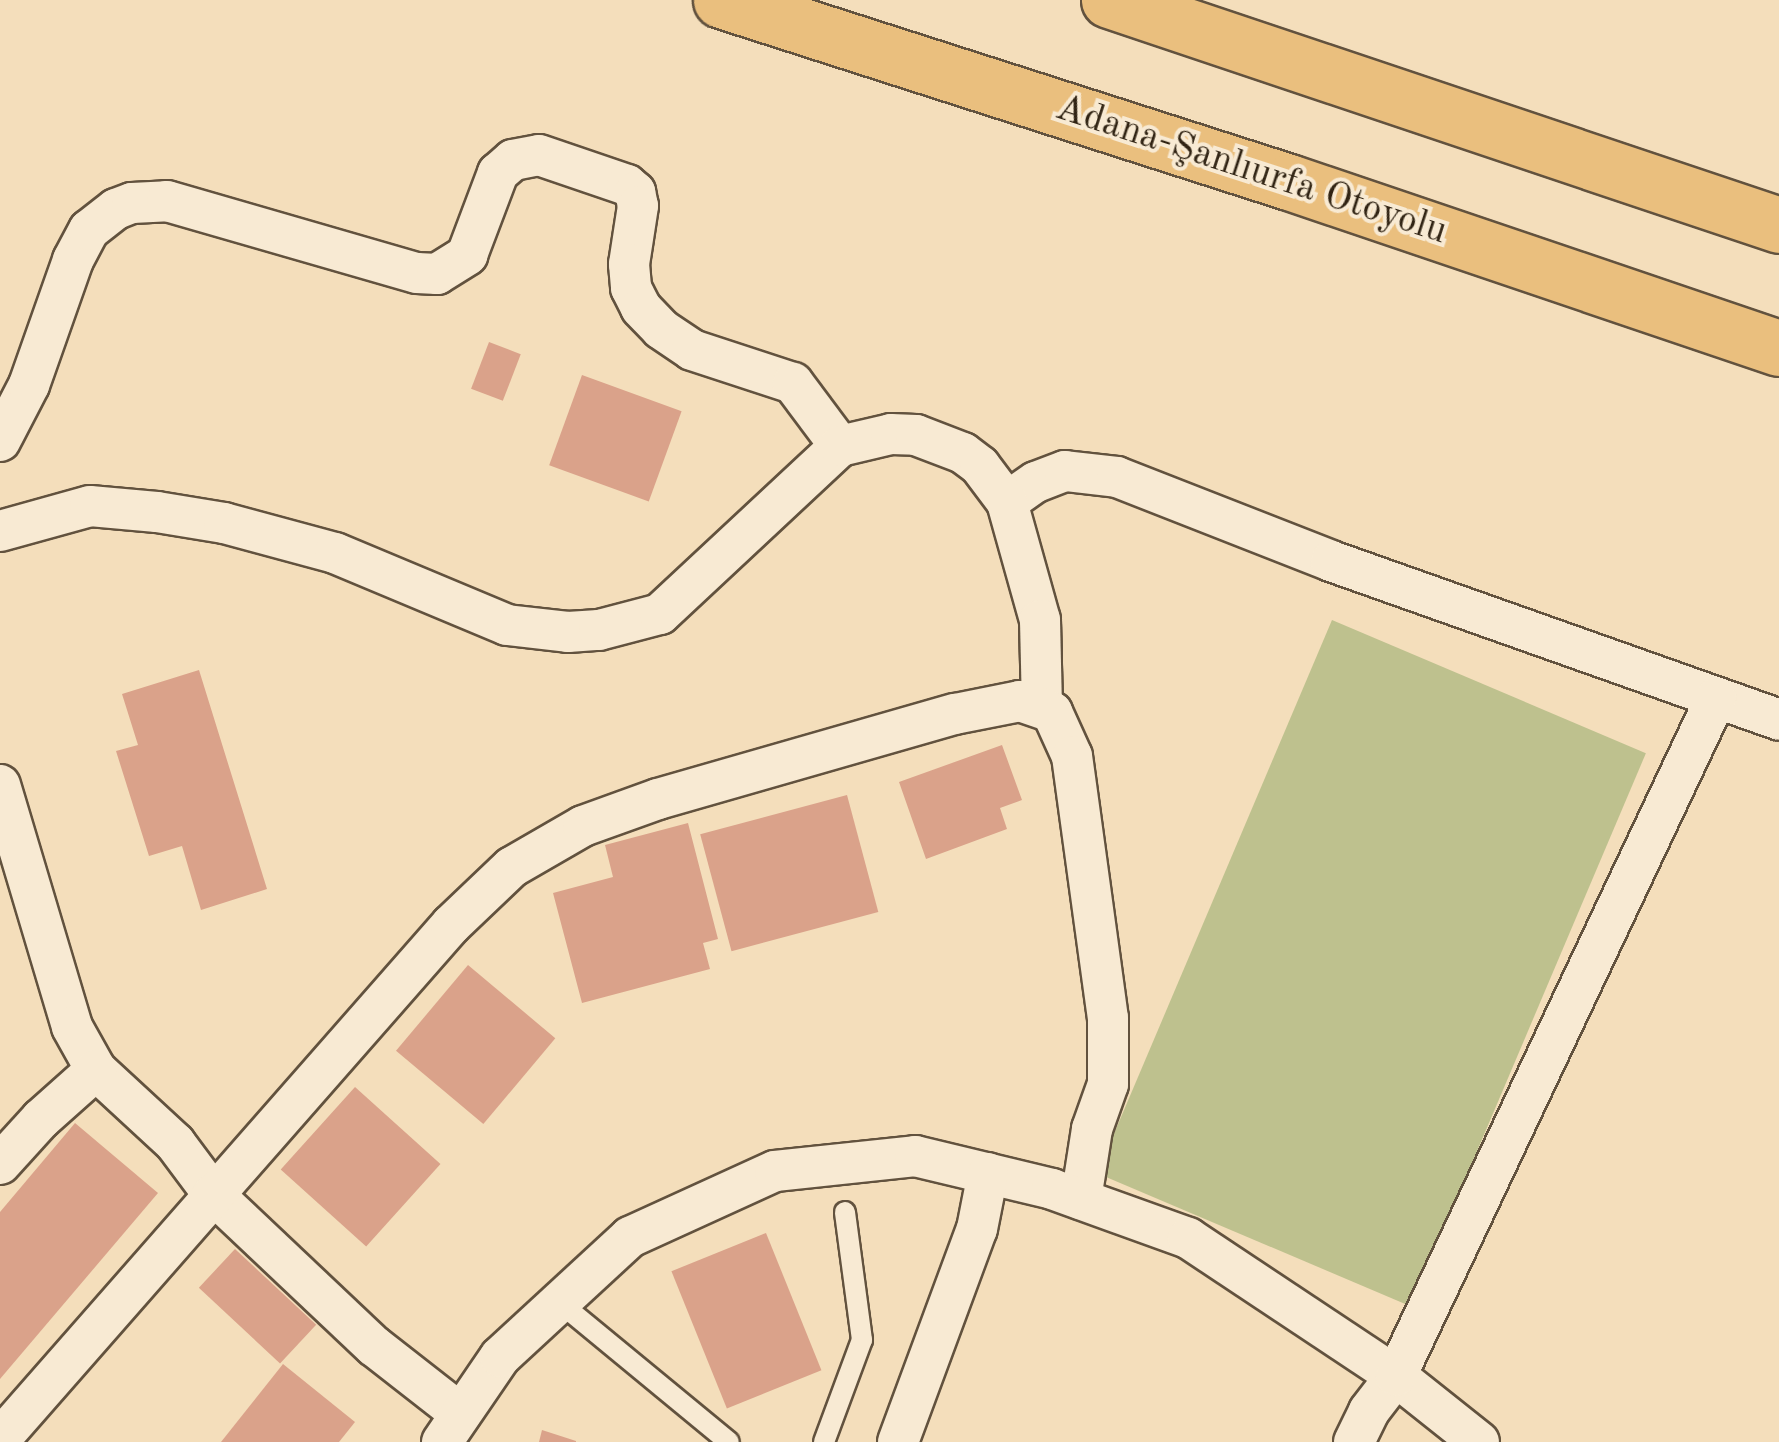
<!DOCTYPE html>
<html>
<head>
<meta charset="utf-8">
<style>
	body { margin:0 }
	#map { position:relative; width:1779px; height:1442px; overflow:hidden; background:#f4debb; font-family:"Old Standard TT",serif }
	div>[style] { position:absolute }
	.green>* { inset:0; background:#bec18e; transform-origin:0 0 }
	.building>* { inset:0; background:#daa28a; transform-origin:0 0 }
	.roads { filter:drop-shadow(2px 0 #62523e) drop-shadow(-2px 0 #62523e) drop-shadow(0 2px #62523e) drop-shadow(0 -2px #62523e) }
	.lane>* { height:20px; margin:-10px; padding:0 10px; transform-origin:10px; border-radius:10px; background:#f8ead3 }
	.street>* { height:40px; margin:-20px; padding:0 20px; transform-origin:20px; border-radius:20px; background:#f8ead3 }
	.highway>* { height:55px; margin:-27.5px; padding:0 27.5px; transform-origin:27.5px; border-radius:27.5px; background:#eabf7e }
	span { translate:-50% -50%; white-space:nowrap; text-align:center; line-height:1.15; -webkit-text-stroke:8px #f8ead3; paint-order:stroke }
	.street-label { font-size:38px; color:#312414 }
</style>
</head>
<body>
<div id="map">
	<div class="green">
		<div style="left:1332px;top:620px;width:341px;height:601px;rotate:23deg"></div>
	</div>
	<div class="building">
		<div style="left:489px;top:342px;width:34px;height:50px;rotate:21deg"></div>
		<div style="left:582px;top:375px;width:106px;height:96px;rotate:20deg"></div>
		<div style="clip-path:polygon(199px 670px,267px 889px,201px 910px,182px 846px,149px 856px,116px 751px,138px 745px,122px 694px)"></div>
		<div style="clip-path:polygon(1002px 745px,1022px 800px,1000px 808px,1007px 829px,926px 859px,899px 782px)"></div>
		<div style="left:847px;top:795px;width:121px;height:152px;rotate:75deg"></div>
		<div style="clip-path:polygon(688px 823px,718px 939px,703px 943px,710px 969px,582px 1003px,553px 893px,613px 877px,605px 845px)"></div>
		<div style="left:468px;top:965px;width:114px;height:112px;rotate:40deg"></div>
		<div style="left:355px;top:1087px;width:115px;height:111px;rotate:42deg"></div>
		<div style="clip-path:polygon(75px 1123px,158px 1193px,0 1379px,0 1212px)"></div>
		<div style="left:766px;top:1233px;width:148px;height:102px;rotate:68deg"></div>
		<div style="left:235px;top:1249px;width:111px;height:53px;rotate:43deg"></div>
		<div style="clip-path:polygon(283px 1364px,355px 1422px,339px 1442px,221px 1442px)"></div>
		<div style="clip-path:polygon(542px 1430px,576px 1441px,576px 1442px,539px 1442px)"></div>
	</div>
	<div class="roads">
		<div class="lane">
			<div style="left:559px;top:1302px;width:220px;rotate:39.5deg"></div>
			<div style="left:824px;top:1442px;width:109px;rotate:-69.6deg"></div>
			<div style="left:862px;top:1340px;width:129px;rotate:-97.6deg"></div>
		</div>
		<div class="street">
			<div style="left:0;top:441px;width:63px;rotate:-62.6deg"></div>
			<div style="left:29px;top:385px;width:133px;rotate:-70.6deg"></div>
			<div style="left:73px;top:260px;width:34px;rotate:-62deg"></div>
			<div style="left:89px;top:230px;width:34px;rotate:-38deg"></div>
			<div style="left:116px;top:209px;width:17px;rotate:-21deg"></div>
			<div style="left:132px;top:203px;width:35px;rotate:-3deg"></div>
			<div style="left:167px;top:201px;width:260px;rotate:16.1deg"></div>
			<div style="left:417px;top:273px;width:20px;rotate:3deg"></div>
			<div style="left:437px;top:274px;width:36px;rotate:-32deg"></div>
			<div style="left:467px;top:255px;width:88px;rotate:-69.3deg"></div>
			<div style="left:498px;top:173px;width:20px;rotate:-41deg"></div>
			<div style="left:513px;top:160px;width:26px;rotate:-11deg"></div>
			<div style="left:539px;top:155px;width:93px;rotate:18.8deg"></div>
			<div style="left:627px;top:185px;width:11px;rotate:41deg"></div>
			<div style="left:635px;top:192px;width:14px;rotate:78deg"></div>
			<div style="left:638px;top:206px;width:59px;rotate:98.8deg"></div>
			<div style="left:629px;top:264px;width:24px;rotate:85deg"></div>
			<div style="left:631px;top:288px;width:22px;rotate:63deg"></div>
			<div style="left:641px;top:308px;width:29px;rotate:46deg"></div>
			<div style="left:661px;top:329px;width:37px;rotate:34deg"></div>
			<div style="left:692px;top:350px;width:106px;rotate:18.1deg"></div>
			<div style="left:793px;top:383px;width:79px;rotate:53.3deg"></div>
			<div style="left:1007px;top:502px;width:35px;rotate:-35deg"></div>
			<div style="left:1036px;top:482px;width:31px;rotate:-21deg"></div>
			<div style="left:1065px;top:471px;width:52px;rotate:6.6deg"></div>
			<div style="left:1117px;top:477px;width:230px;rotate:21.4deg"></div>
			<div style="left:1331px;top:561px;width:475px;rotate:19.5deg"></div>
			<div style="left:0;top:531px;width:93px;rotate:-15.5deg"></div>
			<div style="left:90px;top:506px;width:67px;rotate:5.1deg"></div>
			<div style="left:157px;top:512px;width:68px;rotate:9.3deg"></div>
			<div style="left:224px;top:523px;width:115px;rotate:15.1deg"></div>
			<div style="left:335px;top:553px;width:186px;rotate:22.7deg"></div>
			<div style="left:507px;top:625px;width:61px;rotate:6.5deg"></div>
			<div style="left:568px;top:632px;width:31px;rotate:-4deg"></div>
			<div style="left:599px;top:630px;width:63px;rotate:-14.7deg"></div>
			<div style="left:660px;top:614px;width:246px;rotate:-43deg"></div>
			<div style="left:840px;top:446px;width:52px;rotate:-13.2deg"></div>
			<div style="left:891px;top:434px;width:25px;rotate:2deg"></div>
			<div style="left:916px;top:435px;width:50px;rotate:21deg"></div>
			<div style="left:963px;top:453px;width:21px;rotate:37deg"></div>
			<div style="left:980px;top:466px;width:45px;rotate:53.1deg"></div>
			<div style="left:1007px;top:502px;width:123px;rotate:74.4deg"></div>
			<div style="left:1040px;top:620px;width:85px;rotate:88.7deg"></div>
			<div style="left:0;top:785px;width:252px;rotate:73.4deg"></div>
			<div style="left:72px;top:1027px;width:49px;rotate:60.8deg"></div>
			<div style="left:96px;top:1070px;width:108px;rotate:42.7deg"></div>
			<div style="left:175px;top:1143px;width:64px;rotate:53.3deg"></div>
			<div style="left:213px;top:1194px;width:221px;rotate:43.4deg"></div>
			<div style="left:374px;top:1346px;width:110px;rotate:38deg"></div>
			<div style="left:0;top:1164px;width:61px;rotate:-47.7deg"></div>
			<div style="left:41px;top:1119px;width:74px;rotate:-41.7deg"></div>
			<div style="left:0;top:1439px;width:684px;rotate:-48.74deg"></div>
			<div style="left:451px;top:925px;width:84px;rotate:-43.6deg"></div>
			<div style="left:512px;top:867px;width:82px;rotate:-30deg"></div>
			<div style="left:583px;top:826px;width:80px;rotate:-19.8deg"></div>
			<div style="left:658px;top:799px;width:309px;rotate:-16deg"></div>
			<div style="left:955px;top:714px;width:66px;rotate:-11.3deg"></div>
			<div style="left:1020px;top:701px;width:34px;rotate:19deg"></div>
			<div style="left:1052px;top:712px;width:48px;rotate:65.6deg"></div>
			<div style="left:1072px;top:756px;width:264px;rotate:82.2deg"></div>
			<div style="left:1108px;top:1018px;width:66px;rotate:90deg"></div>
			<div style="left:1108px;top:1084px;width:48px;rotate:109.6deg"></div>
			<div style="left:1092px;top:1129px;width:71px;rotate:98.9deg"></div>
			<div style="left:442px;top:1442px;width:103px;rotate:-55.7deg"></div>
			<div style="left:500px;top:1357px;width:177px;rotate:-42.7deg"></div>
			<div style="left:630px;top:1237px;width:159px;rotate:-24.5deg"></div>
			<div style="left:775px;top:1171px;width:141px;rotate:-6.1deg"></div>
			<div style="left:915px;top:1156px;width:141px;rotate:13.5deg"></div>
			<div style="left:1052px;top:1189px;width:145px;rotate:19.8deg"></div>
			<div style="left:1188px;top:1238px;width:250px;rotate:33.6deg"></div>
			<div style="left:1396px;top:1376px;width:106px;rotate:38.5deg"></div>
			<div style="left:898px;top:1442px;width:227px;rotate:-69.7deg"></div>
			<div style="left:977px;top:1229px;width:57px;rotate:-78.9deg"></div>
			<div style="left:1354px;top:1442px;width:34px;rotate:-64deg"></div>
			<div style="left:1369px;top:1411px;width:44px;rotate:-52.4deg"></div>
			<div style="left:1396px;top:1376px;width:750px;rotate:-64.73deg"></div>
		</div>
		<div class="highway">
			<div style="left:721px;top:0;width:596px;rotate:17.77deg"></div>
			<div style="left:1289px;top:182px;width:517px;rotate:18.72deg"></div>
			<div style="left:1109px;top:0;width:707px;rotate:18.56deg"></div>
		</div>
	</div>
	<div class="street-label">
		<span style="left:1251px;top:171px;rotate:18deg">Adana-Şanlıurfa Otoyolu</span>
	</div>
</div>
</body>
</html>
